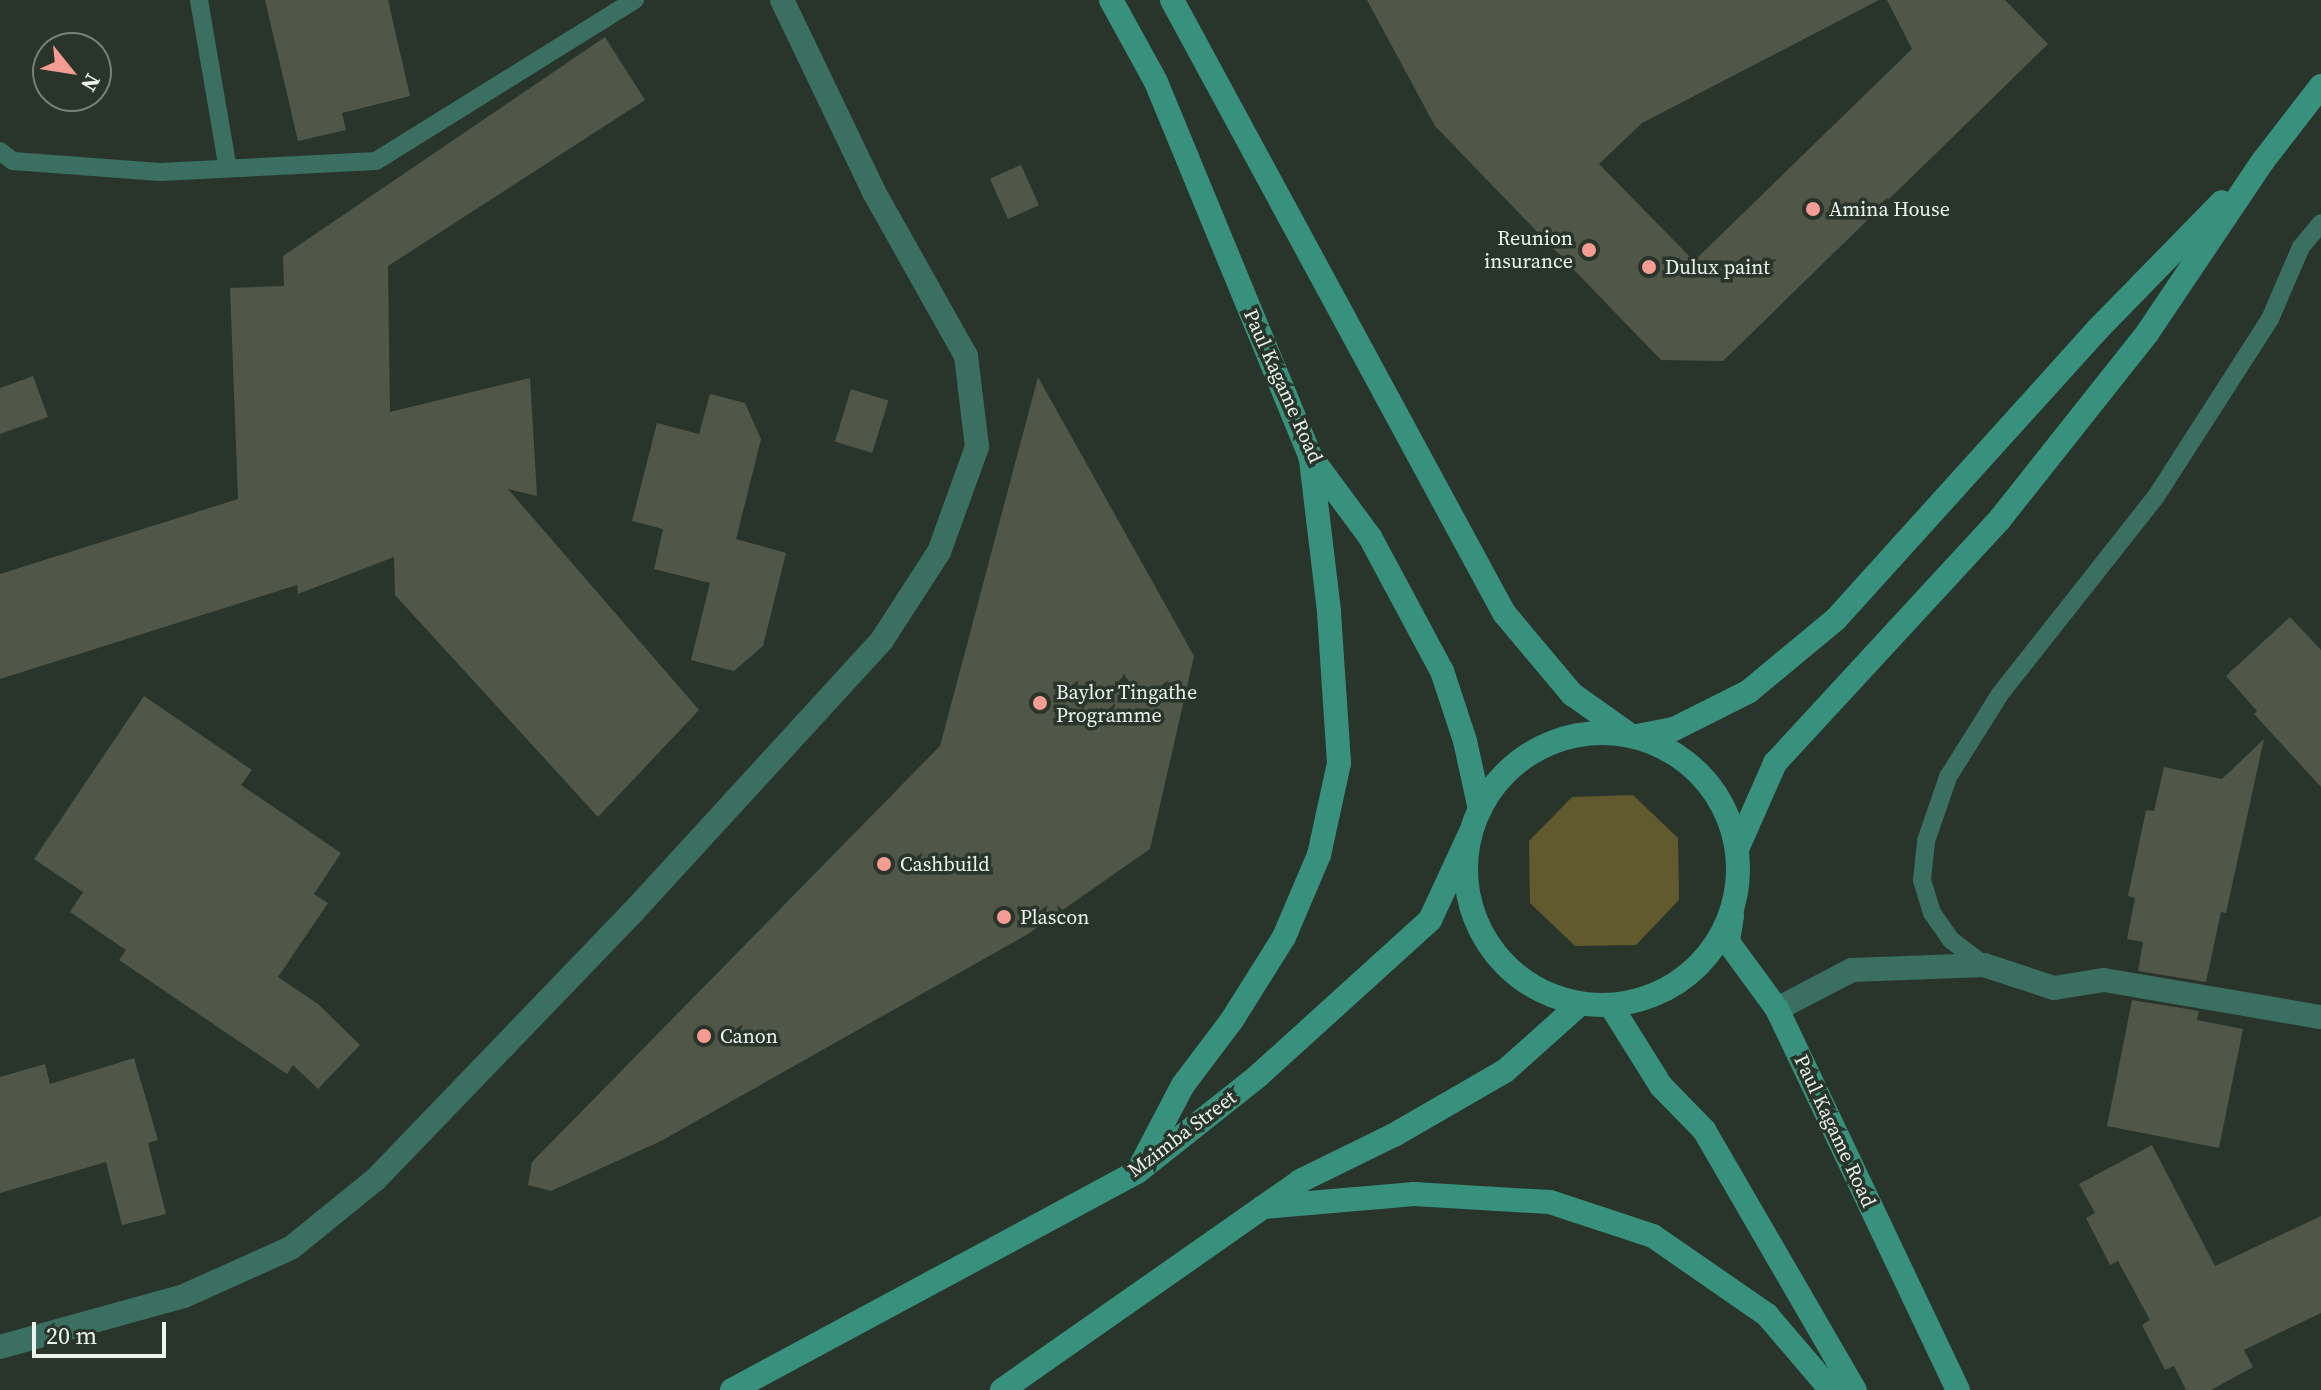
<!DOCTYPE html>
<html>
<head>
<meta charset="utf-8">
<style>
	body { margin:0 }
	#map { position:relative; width:2321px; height:1390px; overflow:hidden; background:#29352b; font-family:"Source Serif 4",serif }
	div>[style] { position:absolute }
	.green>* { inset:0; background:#615a2e }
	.building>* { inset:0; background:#505648; transform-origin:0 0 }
	.lane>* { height:18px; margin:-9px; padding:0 9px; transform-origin:9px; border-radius:9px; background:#3b6f62 }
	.street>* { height:24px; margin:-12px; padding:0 12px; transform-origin:12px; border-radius:12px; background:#3b6f62 }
	.secondary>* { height:24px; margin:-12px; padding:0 12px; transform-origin:12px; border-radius:12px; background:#38917d }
	.secondary>.ring { margin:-12px; padding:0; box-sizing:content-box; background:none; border:24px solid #38917d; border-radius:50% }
	.dots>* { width:22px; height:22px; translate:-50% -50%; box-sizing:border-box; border:4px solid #29352b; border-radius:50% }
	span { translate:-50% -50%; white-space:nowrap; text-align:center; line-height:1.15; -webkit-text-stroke:7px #29352b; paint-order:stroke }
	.poi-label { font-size:20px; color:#ecf3ed }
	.left { translate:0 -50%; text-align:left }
	.right { translate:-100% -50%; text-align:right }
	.street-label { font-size:20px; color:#ecf3ed }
	.north { position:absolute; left:32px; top:32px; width:80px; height:80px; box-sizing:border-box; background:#29352b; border:2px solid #778179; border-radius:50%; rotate:120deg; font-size:22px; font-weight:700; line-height:32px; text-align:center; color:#ecf3ed }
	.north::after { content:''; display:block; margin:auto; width:28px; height:36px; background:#f59c94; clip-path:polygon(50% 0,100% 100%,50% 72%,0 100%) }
	.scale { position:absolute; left:32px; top:1322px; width:134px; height:36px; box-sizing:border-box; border:4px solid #ecf3ed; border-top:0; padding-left:10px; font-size:24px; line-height:28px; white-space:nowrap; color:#ecf3ed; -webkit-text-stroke:6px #29352b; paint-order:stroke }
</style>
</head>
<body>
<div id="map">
	<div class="green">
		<div style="clip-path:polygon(1633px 795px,1678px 838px,1679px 900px,1636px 945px,1575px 946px,1530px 903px,1529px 841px,1572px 797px)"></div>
	</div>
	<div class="building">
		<div style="clip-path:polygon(265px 0,388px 0,410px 96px,342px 113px,346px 130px,298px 141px)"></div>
		<div style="clip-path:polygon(1367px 0,1879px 0,1642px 123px,1599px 164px,1694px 261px,1912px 49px,1887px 0,2005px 0,2048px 44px,1723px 361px,1661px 360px,1435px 126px)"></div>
		<div style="clip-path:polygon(605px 37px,645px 100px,388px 266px,390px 412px,530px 378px,537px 496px,508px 489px,699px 710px,598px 817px,395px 595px,394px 557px,298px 594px,297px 585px,0 679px,0 574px,238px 499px,230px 288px,284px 286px,283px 256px)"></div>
		<div style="left:1021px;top:165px;width:44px;height:34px;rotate:66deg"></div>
		<div style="clip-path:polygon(33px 376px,48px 417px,0 434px,0 388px)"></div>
		<div style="clip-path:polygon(1038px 377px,1194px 656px,1150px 849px,1028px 934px,661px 1141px,551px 1191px,528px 1185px,532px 1162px,940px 746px)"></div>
		<div style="left:851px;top:389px;width:39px;height:55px;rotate:17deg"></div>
		<div style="clip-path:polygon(710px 394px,745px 403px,761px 439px,736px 539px,786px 553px,763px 646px,734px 671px,691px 660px,710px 583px,654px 569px,663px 529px,632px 521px,657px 423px,699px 434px)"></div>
		<div style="clip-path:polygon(2290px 617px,2321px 650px,2321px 787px,2254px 714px,2257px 711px,2226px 676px)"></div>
		<div style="clip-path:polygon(144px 696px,252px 770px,241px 785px,341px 853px,314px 894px,328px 903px,278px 977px,318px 1004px,360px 1045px,318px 1089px,293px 1065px,287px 1074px,119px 960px,126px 950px,70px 912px,83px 892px,34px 859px)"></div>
		<div style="clip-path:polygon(2264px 739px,2226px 913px,2221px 912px,2206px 982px,2138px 971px,2143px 942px,2127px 939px,2135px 898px,2128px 896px,2146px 810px,2154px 811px,2164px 767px,2222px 779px)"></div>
		<div style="clip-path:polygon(2132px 1000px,2199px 1011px,2197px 1020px,2243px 1029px,2219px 1148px,2107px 1126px)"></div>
		<div style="clip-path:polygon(134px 1058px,158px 1140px,148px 1143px,166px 1214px,122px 1225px,106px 1162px,0 1193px,0 1077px,45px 1064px,50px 1084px)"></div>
		<div style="clip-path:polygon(2152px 1145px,2215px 1266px,2321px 1216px,2321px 1313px,2244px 1350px,2253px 1367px,2211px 1390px,2186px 1390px,2174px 1366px,2165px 1370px,2142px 1325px,2150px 1320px,2118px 1261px,2110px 1265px,2086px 1218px,2095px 1213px,2079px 1184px)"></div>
	</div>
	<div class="lane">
		<div style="left:199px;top:0;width:171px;rotate:80.3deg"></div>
		<div style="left:0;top:151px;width:16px;rotate:38deg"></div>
		<div style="left:13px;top:161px;width:147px;rotate:4.3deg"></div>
		<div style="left:160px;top:172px;width:216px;rotate:-2.9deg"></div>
		<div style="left:376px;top:161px;width:305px;rotate:-31.9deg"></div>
		<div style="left:1984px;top:965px;width:41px;rotate:-142.9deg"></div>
		<div style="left:1951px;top:940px;width:33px;rotate:-125deg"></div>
		<div style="left:1932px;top:913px;width:34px;rotate:-107deg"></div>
		<div style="left:1922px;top:880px;width:39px;rotate:-84deg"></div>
		<div style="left:1926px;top:841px;width:68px;rotate:-71deg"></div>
		<div style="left:1948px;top:777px;width:98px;rotate:-57.9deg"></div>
		<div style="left:2000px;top:694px;width:253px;rotate:-51.7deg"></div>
		<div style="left:2157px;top:495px;width:209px;rotate:-57.3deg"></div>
		<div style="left:2270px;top:319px;width:78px;rotate:-66.7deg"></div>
		<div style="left:2301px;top:247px;width:31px;rotate:-50deg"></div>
	</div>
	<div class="street">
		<div style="left:1777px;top:1009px;width:85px;rotate:-27.5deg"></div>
		<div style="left:1852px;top:970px;width:132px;rotate:-2.2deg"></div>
		<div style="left:1984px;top:965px;width:74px;rotate:18.2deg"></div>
		<div style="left:2054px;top:988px;width:51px;rotate:-9.1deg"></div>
		<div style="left:2104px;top:980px;width:220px;rotate:9.7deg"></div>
		<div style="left:0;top:1347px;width:191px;rotate:-15.5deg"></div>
		<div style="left:184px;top:1296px;width:117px;rotate:-24.2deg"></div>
		<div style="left:291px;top:1248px;width:109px;rotate:-39.1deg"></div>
		<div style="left:376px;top:1179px;width:371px;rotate:-46.1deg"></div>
		<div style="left:633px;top:912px;width:369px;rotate:-47.5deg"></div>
		<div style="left:882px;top:640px;width:105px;rotate:-57.1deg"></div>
		<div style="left:939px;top:552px;width:112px;rotate:-70.1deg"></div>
		<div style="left:977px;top:447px;width:92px;rotate:-96.9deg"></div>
		<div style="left:966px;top:356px;width:188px;rotate:-119.3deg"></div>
		<div style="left:874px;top:192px;width:213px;rotate:-115.6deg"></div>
	</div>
	<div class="secondary">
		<div style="left:1111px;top:0;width:94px;rotate:61.2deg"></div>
		<div style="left:1156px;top:82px;width:404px;rotate:67.6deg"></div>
		<div style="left:1310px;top:456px;width:101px;rotate:53.5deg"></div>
		<div style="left:1370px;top:537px;width:152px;rotate:61.8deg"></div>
		<div style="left:1442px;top:671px;width:74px;rotate:71.8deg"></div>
		<div style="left:1465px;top:741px;width:70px;rotate:77.6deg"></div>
		<div style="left:1172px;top:0;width:697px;rotate:61.56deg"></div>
		<div style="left:1504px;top:613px;width:106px;rotate:50deg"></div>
		<div style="left:1572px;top:694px;width:67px;rotate:35.3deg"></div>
		<div class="ring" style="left:1466px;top:733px;width:248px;height:248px"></div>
		<div style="left:1637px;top:736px;width:38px;rotate:-11deg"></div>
		<div style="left:1674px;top:729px;width:83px;rotate:-26.6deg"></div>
		<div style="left:1748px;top:692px;width:114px;rotate:-39.7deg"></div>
		<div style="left:1836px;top:619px;width:391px;rotate:-47.9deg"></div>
		<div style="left:2098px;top:329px;width:177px;rotate:-45.7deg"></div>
		<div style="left:1738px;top:847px;width:92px;rotate:-66.2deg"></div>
		<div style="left:1775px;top:763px;width:332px;rotate:-47.3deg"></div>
		<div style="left:2000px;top:519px;width:238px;rotate:-51.6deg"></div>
		<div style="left:2148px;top:332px;width:206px;rotate:-56.1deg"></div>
		<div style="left:2263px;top:161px;width:95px;rotate:-52.3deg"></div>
		<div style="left:1732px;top:916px;width:26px;rotate:99deg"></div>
		<div style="left:1728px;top:942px;width:83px;rotate:53.8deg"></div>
		<div style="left:1777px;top:1009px;width:422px;rotate:64.6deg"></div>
		<div style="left:1611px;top:1006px;width:94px;rotate:58deg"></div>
		<div style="left:1661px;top:1086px;width:62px;rotate:45.7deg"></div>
		<div style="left:1704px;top:1130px;width:301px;rotate:59.9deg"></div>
		<div style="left:1142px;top:1163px;width:88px;rotate:-62.3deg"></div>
		<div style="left:1183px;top:1085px;width:81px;rotate:-53deg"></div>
		<div style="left:1232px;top:1020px;width:98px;rotate:-57.9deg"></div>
		<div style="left:1284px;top:937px;width:89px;rotate:-66.9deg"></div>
		<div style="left:1319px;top:855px;width:94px;rotate:-77.7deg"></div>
		<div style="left:1339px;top:763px;width:152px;rotate:-93.8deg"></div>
		<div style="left:1329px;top:611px;width:152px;rotate:-96.8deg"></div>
		<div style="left:1263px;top:1207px;width:152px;rotate:-4.9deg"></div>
		<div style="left:1414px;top:1194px;width:136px;rotate:3.4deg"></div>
		<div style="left:1550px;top:1202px;width:108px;rotate:18.3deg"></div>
		<div style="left:1653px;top:1236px;width:139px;rotate:34.7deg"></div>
		<div style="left:1767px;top:1315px;width:99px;rotate:49.5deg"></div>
		<div style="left:732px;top:1390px;width:460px;rotate:-28.3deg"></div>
		<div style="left:1137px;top:1172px;width:154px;rotate:-38.4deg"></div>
		<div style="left:1258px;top:1076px;width:232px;rotate:-42.2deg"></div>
		<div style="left:1430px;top:920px;width:95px;rotate:-65.1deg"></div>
		<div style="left:1002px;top:1390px;width:364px;rotate:-35deg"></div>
		<div style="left:1300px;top:1181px;width:105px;rotate:-26.1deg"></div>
		<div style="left:1394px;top:1135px;width:128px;rotate:-30deg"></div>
		<div style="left:1505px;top:1071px;width:101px;rotate:-41.8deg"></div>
	</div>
	<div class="dots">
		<div style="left:1813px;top:209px;background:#f59c94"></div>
		<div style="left:1589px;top:250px;background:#f59c94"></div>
		<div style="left:1649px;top:267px;background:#f59c94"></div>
		<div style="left:1040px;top:703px;background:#f59c94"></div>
		<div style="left:884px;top:864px;background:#f59c94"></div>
		<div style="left:1004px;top:917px;background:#f59c94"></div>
		<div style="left:704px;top:1036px;background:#f59c94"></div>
	</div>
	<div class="poi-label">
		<span class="left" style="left:1829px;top:209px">Amina House</span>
		<span class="right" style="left:1573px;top:250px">Reunion<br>insurance</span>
		<span class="left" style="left:1665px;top:267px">Dulux paint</span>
		<span class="left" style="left:1056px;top:704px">Baylor Tingathe<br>Programme</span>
		<span class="left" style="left:900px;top:864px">Cashbuild</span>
		<span class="left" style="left:1020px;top:917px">Plascon</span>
		<span class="left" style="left:720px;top:1036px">Canon</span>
	</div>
	<div class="street-label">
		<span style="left:1283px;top:386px;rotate:66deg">Paul Kagame Road</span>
		<span style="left:1835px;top:1131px;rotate:65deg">Paul Kagame Road</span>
		<span style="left:1182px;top:1134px;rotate:-37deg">Mzimba Street</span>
	</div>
	<div class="north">N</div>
	<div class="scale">20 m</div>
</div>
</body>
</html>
